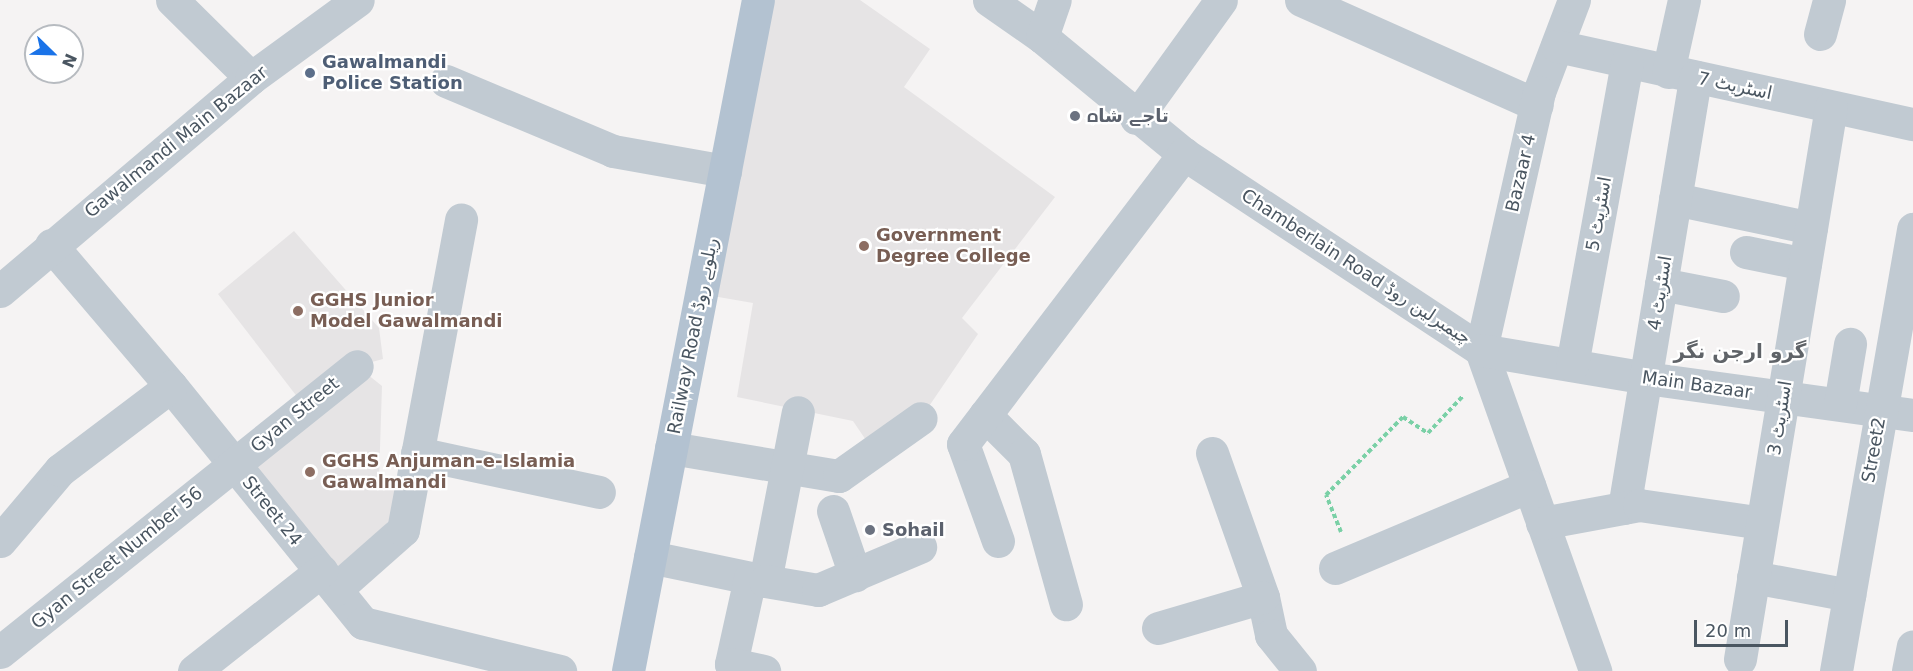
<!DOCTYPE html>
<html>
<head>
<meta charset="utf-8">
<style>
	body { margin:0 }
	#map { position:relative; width:1913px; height:671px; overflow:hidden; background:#f5f3f3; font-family:"DejaVu Sans",Cairo,sans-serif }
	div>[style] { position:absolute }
	.education>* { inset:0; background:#e6e4e5 }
	.path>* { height:4px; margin-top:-2px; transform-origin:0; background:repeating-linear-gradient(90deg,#7ad0a6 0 4.5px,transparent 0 7.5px) }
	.minor>* { height:33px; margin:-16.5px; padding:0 16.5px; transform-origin:16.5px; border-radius:16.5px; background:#c1cad2 }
	.major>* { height:33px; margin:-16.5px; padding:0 16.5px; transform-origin:16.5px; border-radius:16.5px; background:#b3c2d1 }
	.dots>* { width:16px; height:16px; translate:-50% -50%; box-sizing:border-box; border:3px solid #fff; border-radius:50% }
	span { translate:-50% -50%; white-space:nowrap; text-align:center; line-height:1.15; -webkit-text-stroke:4.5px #fff; paint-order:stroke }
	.service-label { font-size:18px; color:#4e5e75; font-weight:700 }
	.left { translate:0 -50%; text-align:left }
	.street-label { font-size:18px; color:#4a5661 }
	.worship-label { font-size:18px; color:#5b616d; font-weight:700 }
	.education-label { font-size:18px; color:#785e54; font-weight:700 }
	.neighbourhood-label { font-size:20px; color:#5f6368; font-weight:700 }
	.north { position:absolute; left:24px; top:24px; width:60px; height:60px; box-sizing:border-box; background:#fff; border:2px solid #b7bbc0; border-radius:50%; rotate:113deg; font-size:16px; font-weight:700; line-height:24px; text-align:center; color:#4a5661 }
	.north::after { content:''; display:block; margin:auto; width:21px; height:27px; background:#1a73e8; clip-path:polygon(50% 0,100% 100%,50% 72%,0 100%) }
	.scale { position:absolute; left:1694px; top:620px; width:94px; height:27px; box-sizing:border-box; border:3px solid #4a5661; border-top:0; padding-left:8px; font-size:18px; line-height:21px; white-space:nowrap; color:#4a5661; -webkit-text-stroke:4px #fff; paint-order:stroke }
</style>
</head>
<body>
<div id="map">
	<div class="education">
		<div style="clip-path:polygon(758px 0,860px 0,930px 49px,904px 87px,1055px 197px,962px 318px,978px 334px,921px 418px,874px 452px,853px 421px,737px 397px,753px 303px,701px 294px)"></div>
		<div style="clip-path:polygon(294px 231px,379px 328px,383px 359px,357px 366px,382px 386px,379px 479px,410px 493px,336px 589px,234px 464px,305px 407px,218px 294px)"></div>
	</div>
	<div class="path">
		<div style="left:1341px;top:532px;width:40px;rotate:-112deg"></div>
		<div style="left:1326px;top:495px;width:110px;rotate:-45.4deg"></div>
		<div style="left:1403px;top:417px;width:30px;rotate:33deg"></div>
		<div style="left:1428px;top:433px;width:50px;rotate:-46.6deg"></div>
	</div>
	<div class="minor">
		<div style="left:172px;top:0;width:111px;rotate:44.6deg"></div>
		<div style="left:989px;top:0;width:65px;rotate:34.9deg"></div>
		<div style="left:1042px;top:37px;width:184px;rotate:39.5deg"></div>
		<div style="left:1184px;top:154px;width:356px;rotate:33.4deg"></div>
		<div style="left:1481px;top:350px;width:341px;rotate:70.4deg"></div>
		<div style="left:1301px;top:0;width:258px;rotate:24deg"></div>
		<div style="left:1574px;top:0;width:98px;rotate:110.8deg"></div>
		<div style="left:1539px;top:92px;width:264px;rotate:102.7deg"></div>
		<div style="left:1481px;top:350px;width:167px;rotate:9.6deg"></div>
		<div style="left:1646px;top:378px;width:270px;rotate:7.9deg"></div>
		<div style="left:1820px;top:34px;width:35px;rotate:-75deg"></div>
		<div style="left:1042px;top:37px;width:39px;rotate:-71deg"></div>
		<div style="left:1557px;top:46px;width:364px;rotate:12.4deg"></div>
		<div style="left:1668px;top:72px;width:74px;rotate:-77.5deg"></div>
		<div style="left:446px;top:81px;width:181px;rotate:22.7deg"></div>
		<div style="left:613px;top:151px;width:114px;rotate:10.1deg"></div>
		<div style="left:1136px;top:118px;width:145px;rotate:-54.2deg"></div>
		<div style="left:1675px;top:199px;width:139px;rotate:12deg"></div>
		<div style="left:51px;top:245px;width:185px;rotate:49.6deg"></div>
		<div style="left:171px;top:386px;width:305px;rotate:51deg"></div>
		<div style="left:363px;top:623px;width:203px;rotate:13.7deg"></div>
		<div style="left:1746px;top:252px;width:60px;rotate:11.5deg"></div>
		<div style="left:1661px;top:284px;width:63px;rotate:11deg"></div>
		<div style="left:0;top:291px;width:329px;rotate:-40.3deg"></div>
		<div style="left:251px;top:78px;width:132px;rotate:-36.1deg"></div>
		<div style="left:1572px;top:365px;width:307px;rotate:-79.7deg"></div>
		<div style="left:1840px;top:404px;width:61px;rotate:-80.5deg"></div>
		<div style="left:985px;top:415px;width:55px;rotate:45deg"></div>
		<div style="left:1024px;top:454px;width:156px;rotate:74.4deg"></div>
		<div style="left:671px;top:448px;width:170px;rotate:9.5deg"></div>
		<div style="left:839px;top:476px;width:100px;rotate:-35.3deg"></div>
		<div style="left:417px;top:453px;width:186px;rotate:12.1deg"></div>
		<div style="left:1212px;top:453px;width:153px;rotate:70.5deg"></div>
		<div style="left:1263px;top:597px;width:39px;rotate:78deg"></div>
		<div style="left:1271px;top:635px;width:46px;rotate:51.1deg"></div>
		<div style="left:1624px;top:508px;width:437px;rotate:-80.6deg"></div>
		<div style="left:833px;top:511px;width:68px;rotate:71deg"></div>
		<div style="left:1542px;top:523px;width:99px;rotate:-10.5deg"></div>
		<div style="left:1639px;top:505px;width:124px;rotate:8.3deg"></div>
		<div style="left:0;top:541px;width:93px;rotate:-49.8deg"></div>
		<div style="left:60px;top:470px;width:139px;rotate:-37.1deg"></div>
		<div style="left:998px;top:541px;width:103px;rotate:-109.8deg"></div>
		<div style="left:963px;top:444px;width:365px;rotate:-52.7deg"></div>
		<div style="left:650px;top:557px;width:117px;rotate:11.8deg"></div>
		<div style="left:765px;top:581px;width:172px;rotate:-79deg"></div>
		<div style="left:1335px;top:568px;width:211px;rotate:-22.9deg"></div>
		<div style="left:1753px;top:577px;width:98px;rotate:10.6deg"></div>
		<div style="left:750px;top:578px;width:88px;rotate:102.5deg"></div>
		<div style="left:731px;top:664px;width:34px;rotate:12deg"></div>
		<div style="left:765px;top:581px;width:54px;rotate:9.6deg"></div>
		<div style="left:818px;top:590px;width:111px;rotate:-22.9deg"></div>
		<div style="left:336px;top:589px;width:89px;rotate:-41.4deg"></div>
		<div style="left:403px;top:530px;width:316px;rotate:-79.4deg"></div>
		<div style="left:1158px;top:628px;width:109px;rotate:-16.4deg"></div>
		<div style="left:0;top:652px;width:457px;rotate:-38.7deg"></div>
		<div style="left:1740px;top:659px;width:559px;rotate:-80.64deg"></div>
		<div style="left:194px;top:671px;width:162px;rotate:-38.2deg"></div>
		<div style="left:1836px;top:671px;width:449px;rotate:-80.1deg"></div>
		<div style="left:1908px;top:671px;width:25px;rotate:-79deg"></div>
	</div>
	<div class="major">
		<div style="left:628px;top:671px;width:683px;rotate:-79.04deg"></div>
	</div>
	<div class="dots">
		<div style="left:310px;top:73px;background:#5c6f8a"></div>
		<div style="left:1075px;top:116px;background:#6b7280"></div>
		<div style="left:864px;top:246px;background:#8d6e63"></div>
		<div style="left:298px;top:311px;background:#8d6e63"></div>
		<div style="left:310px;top:472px;background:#8d6e63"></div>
		<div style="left:870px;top:530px;background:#6b7280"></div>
	</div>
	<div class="service-label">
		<span class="left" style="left:322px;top:73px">Gawalmandi<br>Police Station</span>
	</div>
	<div class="street-label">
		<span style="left:1735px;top:86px;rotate:12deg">اسٹریٹ 7</span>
		<span style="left:176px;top:142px;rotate:-39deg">Gawalmandi Main Bazaar</span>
		<span style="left:1521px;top:173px;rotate:-77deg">Bazaar 4</span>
		<span style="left:1599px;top:214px;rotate:-80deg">اسٹریٹ 5</span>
		<span style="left:1356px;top:267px;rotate:33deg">Chamberlain Road چیمبرلین روڈ</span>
		<span style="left:1660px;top:293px;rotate:-81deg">اسٹریٹ 4</span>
		<span style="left:693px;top:336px;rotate:-79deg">Railway Road ریلوے روڈ</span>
		<span style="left:1697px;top:385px;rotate:8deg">Main Bazaar</span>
		<span style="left:295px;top:415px;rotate:-39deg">Gyan Street</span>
		<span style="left:1780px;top:418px;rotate:-81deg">اسٹریٹ 3</span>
		<span style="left:1874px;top:450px;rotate:-80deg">Street2</span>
		<span style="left:272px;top:511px;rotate:51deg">Street 24</span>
		<span style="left:117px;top:558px;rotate:-39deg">Gyan Street Number 56</span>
	</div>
	<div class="worship-label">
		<span class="left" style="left:1087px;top:116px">تاجے شاہ</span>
		<span class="left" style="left:882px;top:530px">Sohail</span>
	</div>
	<div class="education-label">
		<span class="left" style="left:876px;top:246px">Government<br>Degree College</span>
		<span class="left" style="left:310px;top:311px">GGHS Junior<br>Model Gawalmandi</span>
		<span class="left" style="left:322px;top:472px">GGHS Anjuman-e-Islamia<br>Gawalmandi</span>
	</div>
	<div class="neighbourhood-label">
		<span style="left:1740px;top:351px">گرو ارجن نگر</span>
	</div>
	<div class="north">N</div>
	<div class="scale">20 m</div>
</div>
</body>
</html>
